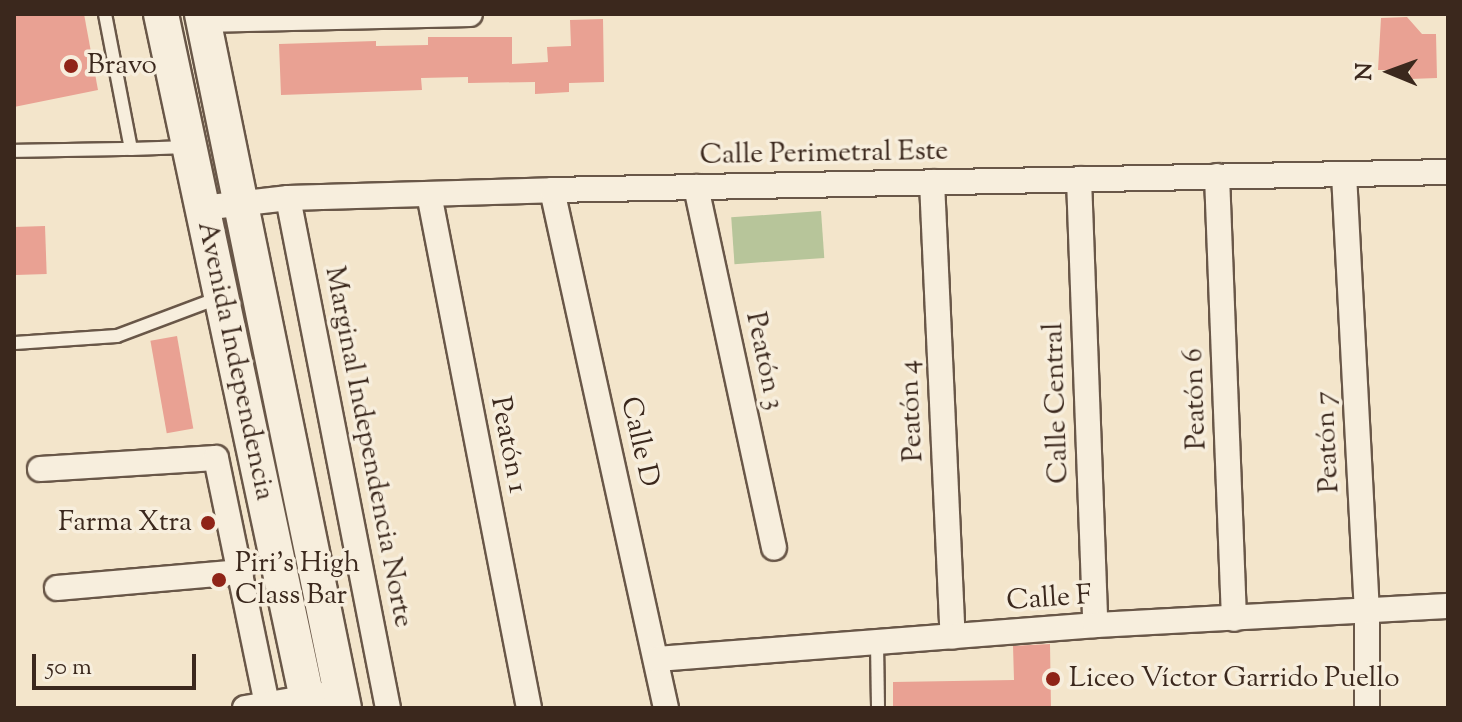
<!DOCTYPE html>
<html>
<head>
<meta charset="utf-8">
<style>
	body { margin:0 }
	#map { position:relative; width:1462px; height:722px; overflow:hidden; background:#f3e5cb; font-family:"Sorts Mill Goudy",serif }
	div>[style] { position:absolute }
	.green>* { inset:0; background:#b7c59a; transform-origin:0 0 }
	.building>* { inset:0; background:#e9a193; transform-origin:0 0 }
	.roads { filter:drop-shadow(2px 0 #695748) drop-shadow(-2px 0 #695748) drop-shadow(0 2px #695748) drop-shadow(0 -2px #695748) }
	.lane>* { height:12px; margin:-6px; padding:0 6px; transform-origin:6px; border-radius:6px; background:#f7eedd }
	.street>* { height:24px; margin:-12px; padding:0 12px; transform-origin:12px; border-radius:12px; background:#f7eedd }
	.secondary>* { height:34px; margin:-17px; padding:0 17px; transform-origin:17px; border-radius:17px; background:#f7eedd }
	.dots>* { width:22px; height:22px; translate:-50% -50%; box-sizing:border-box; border:4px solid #f7eedd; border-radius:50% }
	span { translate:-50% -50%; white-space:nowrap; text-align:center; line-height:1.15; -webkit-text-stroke:7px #f7eedd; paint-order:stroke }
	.poi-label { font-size:28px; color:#3b281d }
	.left { translate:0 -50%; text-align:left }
	.right { translate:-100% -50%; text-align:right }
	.street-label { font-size:28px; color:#3b281d }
	.frame { position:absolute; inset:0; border:16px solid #3b281d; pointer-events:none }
	.north { position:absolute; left:1350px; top:32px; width:80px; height:80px; -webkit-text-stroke:6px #f7eedd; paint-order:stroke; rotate:271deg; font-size:22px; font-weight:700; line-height:32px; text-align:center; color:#3b281d }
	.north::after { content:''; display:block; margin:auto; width:28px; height:36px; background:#3b281d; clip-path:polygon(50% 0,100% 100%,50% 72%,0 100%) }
	.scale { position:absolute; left:32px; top:654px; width:164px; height:36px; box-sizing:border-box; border:4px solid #3b281d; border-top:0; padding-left:10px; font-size:24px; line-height:28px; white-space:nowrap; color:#3b281d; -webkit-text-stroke:6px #f7eedd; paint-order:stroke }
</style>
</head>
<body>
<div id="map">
	<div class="green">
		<div style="left:821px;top:211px;width:47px;height:90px;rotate:86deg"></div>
	</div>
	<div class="building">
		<div style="clip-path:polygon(14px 14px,84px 14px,98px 90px,14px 107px)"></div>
		<div style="clip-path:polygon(1407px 17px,1422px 34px,1436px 34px,1437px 78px,1410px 79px,1410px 70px,1378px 70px,1381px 18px)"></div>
		<div style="clip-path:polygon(603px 19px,604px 82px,569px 83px,569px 92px,535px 94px,535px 82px,468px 83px,468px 77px,421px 78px,422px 90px,281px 95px,279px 44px,376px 41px,376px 46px,428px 45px,428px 37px,512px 37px,512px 64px,548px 62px,547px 47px,571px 46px,570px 20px)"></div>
		<div style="left:45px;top:226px;width:48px;height:31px;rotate:88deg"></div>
		<div style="left:177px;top:336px;width:94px;height:27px;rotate:80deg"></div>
		<div style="clip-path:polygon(1050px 644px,1051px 708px,893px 708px,893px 682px,1014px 680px,1013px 646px)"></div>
	</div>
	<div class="roads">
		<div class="lane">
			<div style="left:105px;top:14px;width:137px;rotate:79.1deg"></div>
			<div style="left:131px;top:149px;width:56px;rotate:-2deg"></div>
			<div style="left:14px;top:151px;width:117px;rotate:-1deg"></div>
			<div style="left:15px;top:343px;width:102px;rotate:-3.9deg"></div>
			<div style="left:117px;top:336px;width:108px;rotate:-20.6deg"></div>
			<div style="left:877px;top:643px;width:65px;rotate:89.1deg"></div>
		</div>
		<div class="street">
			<div style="left:203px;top:20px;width:267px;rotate:-1.3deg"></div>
			<div style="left:1344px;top:174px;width:437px;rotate:87deg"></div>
			<div style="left:1367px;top:610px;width:98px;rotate:90deg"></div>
			<div style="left:1217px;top:176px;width:443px;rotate:87.8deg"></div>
			<div style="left:1079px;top:179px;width:446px;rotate:87.9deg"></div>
			<div style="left:932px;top:182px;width:455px;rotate:87.4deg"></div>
			<div style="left:696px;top:187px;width:369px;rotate:77.8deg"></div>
			<div style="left:552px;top:190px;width:530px;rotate:77.59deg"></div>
			<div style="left:429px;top:194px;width:524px;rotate:78.99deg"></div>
			<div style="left:288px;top:198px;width:520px;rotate:78.91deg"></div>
			<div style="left:202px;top:208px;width:87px;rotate:-6.6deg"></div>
			<div style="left:288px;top:198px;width:264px;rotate:-1.7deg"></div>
			<div style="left:552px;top:190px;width:896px;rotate:-1.15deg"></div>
			<div style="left:40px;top:469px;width:176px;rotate:-3.6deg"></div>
			<div style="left:216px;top:458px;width:252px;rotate:78.3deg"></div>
			<div style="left:57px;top:588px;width:185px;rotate:-5deg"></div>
			<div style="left:656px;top:659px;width:440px;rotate:-4.4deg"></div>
			<div style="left:1095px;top:625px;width:354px;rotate:-3.1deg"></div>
			<div style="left:245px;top:708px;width:78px;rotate:-9.6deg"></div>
		</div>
		<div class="secondary">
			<div style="left:161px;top:14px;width:710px;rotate:77.96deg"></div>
			<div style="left:202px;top:14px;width:708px;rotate:78.44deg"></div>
		</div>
	</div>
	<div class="dots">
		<div style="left:71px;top:66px;background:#8f2418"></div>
		<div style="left:208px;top:523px;background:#8f2418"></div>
		<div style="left:219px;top:580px;background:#8f2418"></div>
		<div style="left:1053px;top:679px;background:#8f2418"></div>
	</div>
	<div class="poi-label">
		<span class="left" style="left:87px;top:66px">Bravo</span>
		<span class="right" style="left:192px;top:523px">Farma Xtra</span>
		<span class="left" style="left:235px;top:580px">Piri's High<br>Class Bar</span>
		<span class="left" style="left:1069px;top:679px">Liceo Víctor Garrido Puello</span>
	</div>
	<div class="street-label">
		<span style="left:824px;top:154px;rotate:-1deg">Calle Perimetral Este</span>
		<span style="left:235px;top:361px;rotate:78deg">Avenida Independencia</span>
		<span style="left:764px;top:361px;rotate:78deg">Peatón 3</span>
		<span style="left:1196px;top:399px;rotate:-92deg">Peatón 6</span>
		<span style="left:1057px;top:403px;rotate:-92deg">Calle Central</span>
		<span style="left:912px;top:411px;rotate:-93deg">Peatón 4</span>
		<span style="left:639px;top:442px;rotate:77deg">Calle D</span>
		<span style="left:1328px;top:442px;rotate:-93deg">Peatón 7</span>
		<span style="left:508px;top:445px;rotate:79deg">Peatón 1</span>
		<span style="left:368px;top:447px;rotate:79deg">Marginal Independencia Norte</span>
		<span style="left:1049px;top:599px;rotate:-4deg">Calle F</span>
	</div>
	<div class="frame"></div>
	<div class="north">N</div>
	<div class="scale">50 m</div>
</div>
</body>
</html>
